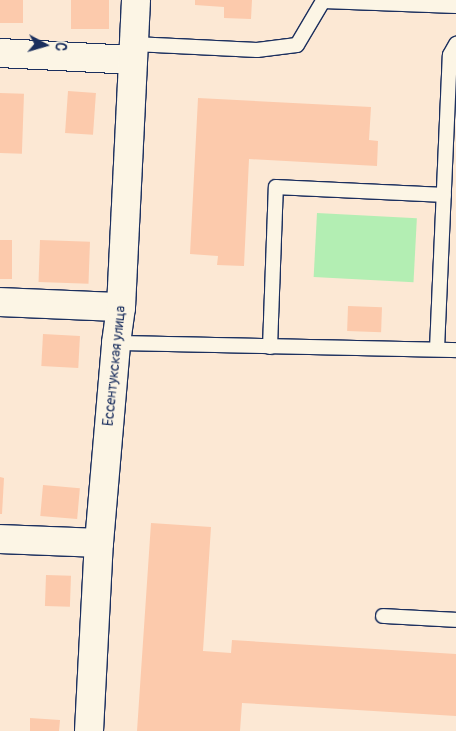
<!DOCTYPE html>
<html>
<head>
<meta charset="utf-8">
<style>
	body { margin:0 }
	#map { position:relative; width:456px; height:731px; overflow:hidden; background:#fce8d4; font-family:Pangolin,sans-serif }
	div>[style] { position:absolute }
	.green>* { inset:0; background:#b3eeb3; transform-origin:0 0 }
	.building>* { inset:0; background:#fccaac; transform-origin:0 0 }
	.roads { filter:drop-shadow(1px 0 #1b2f5e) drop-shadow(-1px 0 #1b2f5e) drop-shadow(0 1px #1b2f5e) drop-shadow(0 -1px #1b2f5e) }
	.lane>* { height:14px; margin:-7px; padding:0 7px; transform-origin:7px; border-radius:7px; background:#fcf5e5 }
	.street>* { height:28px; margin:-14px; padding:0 14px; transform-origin:14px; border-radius:14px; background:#fcf5e5 }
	span { translate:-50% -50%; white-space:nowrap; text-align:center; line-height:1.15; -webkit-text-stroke:5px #fcf5e5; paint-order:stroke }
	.street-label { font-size:14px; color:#1b2f5e }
	.north { position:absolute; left:20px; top:20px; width:50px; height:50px; -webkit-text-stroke:4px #fcf5e5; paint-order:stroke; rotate:96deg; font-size:14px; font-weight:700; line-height:20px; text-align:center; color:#1b2f5e }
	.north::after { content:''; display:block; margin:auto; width:18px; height:22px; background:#1b2f5e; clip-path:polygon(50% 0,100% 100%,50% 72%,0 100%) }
</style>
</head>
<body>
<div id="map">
	<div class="green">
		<div style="left:317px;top:213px;width:100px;height:64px;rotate:3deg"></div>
	</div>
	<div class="building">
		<div style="left:0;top:0;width:23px;height:23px"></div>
		<div style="left:71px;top:0;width:38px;height:29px"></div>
		<div style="clip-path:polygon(195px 0,252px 0,251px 19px,224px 18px,224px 7px,195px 5px)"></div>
		<div style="left:68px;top:91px;width:28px;height:42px;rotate:4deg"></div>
		<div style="left:0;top:93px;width:24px;height:60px;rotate:2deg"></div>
		<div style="clip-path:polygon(198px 98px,371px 107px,369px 140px,378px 141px,377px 166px,249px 159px,244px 266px,217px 265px,218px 256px,190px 254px)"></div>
		<div style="left:0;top:240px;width:12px;height:39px"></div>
		<div style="left:40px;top:240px;width:50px;height:42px;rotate:2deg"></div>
		<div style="left:348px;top:306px;width:34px;height:25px;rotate:2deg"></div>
		<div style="left:43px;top:334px;width:37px;height:32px;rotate:3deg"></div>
		<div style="clip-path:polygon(0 477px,4px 478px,2px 514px,0 514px)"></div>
		<div style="left:43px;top:485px;width:37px;height:31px;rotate:5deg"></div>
		<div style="clip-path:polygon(151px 523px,211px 527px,203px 651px,231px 653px,232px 640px,456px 654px,456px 716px,242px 703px,240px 731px,137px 731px)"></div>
		<div style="left:46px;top:575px;width:25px;height:31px;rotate:2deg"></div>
		<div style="clip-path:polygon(30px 718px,60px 720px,59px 731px,30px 731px)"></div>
	</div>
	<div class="roads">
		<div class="lane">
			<div style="left:134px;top:44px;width:123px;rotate:2.8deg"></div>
			<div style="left:257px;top:50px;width:40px;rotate:-7.1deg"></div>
			<div style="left:297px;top:45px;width:51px;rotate:-59.4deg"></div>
			<div style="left:323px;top:1px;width:133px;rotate:2.2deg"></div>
			<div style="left:116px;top:343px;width:340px;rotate:1.2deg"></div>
			<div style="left:270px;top:347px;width:160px;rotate:-87.9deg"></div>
			<div style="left:276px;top:187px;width:168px;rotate:2.7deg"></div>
			<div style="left:437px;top:349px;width:294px;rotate:-87.5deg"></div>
			<div style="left:450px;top:55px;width:13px;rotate:-61deg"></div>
			<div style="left:383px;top:616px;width:73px;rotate:3.1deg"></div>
		</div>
		<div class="street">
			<div style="left:0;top:53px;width:133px;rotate:3deg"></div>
			<div style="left:0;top:302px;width:121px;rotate:2.4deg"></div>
			<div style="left:0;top:539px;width:99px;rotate:2.3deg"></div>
			<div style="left:89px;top:731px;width:188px;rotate:-87deg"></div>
			<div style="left:99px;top:543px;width:201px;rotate:-85.1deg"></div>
			<div style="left:116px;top:343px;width:36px;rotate:-82deg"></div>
			<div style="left:121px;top:307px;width:307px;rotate:-87.2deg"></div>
		</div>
	</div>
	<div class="street-label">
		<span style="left:115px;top:366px;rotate:-84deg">Ессентукская улица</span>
	</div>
	<div class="north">С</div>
</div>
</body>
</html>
